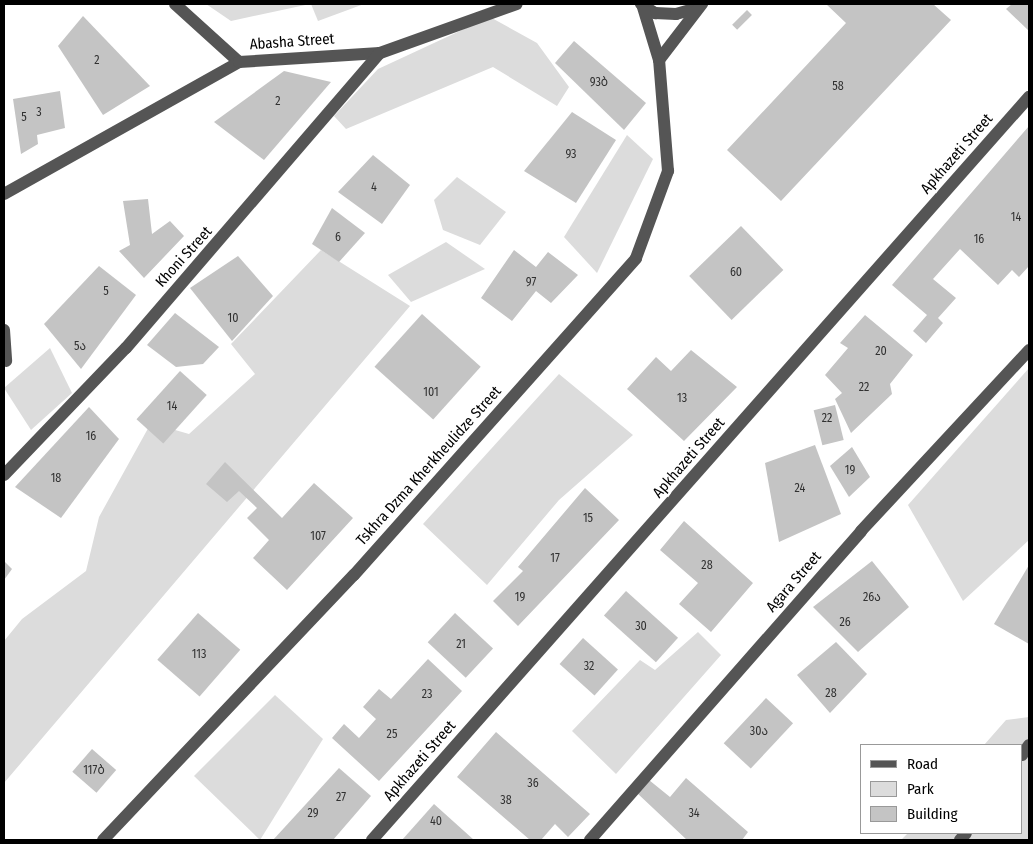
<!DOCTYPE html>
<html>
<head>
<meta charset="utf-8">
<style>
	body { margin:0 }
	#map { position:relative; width:1033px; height:844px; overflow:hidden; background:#fff; font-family:"Fira Sans Condensed","Noto Sans Georgian",sans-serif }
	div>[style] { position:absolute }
	.green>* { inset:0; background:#dcdcdc }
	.building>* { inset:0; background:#c4c4c4; transform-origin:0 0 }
	.minor>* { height:12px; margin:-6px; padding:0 6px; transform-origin:6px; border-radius:6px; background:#555 }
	span { translate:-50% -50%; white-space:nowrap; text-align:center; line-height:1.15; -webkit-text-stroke:4.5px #fff; paint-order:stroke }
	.number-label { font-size:12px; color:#313131 }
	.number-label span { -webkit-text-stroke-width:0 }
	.street-label { font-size:15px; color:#000 }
	.frame { position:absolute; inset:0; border:5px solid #000; pointer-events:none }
	.legend { position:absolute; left:860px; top:744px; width:162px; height:90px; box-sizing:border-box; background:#fff; border:1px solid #999; margin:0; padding:6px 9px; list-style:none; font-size:15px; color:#000 }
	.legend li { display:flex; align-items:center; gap:10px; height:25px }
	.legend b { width:25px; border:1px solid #999 }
</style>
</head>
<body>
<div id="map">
	<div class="green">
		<div style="clip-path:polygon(206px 4px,310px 4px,231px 21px)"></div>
		<div style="clip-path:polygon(311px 4px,364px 4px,318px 21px)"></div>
		<div style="clip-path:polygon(490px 17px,537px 43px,569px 87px,557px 106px,493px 67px,346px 129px,334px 116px,378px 69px)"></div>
		<div style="clip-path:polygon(627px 135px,653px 159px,597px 273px,564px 237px)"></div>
		<div style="clip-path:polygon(457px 177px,506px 212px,480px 245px,443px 230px,434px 200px)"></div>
		<div style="clip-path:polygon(446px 242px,485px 269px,411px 302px,388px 275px)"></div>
		<div style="clip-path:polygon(321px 250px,410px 306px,4px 783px,4px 641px,22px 619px,86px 571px,99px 517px,151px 423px,189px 434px,255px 374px,231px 344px)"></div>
		<div style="clip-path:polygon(50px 348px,72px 393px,31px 430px,4px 388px)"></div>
		<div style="clip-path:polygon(1029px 368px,1029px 540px,963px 601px,908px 505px)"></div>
		<div style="clip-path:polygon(559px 374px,633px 435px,559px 500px,487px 585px,423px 524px)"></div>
		<div style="clip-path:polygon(698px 632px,721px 655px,616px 774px,572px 731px,640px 660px,655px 670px)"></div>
		<div style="clip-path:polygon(275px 695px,323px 739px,260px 840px,194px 776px)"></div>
		<div style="clip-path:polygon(1029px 717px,1029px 840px,901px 840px,908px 833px,1022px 833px,1022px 745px,984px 745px,1006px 720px)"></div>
	</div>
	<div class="building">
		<div style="clip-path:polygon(826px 4px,933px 4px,951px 20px,781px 201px,727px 150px,846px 23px)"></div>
		<div style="clip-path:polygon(1012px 4px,1029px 4px,1029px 31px,1006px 9px)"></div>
		<div style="left:747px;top:10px;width:7px;height:21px;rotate:45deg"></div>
		<div style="clip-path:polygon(83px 16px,150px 86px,103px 115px,58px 46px)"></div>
		<div style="clip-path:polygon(574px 41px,646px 103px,624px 130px,555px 63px)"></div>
		<div style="clip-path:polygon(284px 71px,331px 82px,264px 160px,214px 122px)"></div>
		<div style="clip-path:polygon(60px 91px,65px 128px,37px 135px,38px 144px,21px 154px,13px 99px)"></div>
		<div style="clip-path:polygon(572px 112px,616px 140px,576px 203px,524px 171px)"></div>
		<div style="clip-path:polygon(1029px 126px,1029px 266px,1019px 277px,1012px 270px,998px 285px,960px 249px,933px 279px,956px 298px,938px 318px,943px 323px,926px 343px,913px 331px,927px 315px,892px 285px)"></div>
		<div style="clip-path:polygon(373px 155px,410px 185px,382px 224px,338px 192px)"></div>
		<div style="clip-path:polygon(148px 199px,152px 234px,170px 221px,184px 236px,144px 278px,119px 251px,130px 245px,123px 201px)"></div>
		<div style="clip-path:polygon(332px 208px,365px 233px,339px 262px,312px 244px)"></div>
		<div style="left:741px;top:226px;width:61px;height:72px;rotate:46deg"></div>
		<div style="clip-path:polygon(514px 250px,536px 267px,548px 252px,578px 275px,551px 303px,536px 291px,512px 321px,481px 298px)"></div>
		<div style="clip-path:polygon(238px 256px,273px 296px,232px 341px,190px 288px)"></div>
		<div style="clip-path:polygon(99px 266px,136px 295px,81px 369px,44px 324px)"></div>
		<div style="clip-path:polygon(175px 313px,219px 347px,203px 364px,176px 367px,147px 345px)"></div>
		<div style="left:422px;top:314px;width:79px;height:71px;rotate:42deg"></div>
		<div style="clip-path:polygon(865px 315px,913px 355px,890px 384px,892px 394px,851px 433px,835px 399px,842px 393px,825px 375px,848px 348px,840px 343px)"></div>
		<div style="clip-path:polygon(691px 350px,737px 387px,684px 441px,627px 389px,656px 357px,671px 371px)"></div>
		<div style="left:180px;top:371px;width:36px;height:65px;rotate:42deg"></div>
		<div style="left:835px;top:405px;width:36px;height:22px;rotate:76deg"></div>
		<div style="clip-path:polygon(89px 407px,119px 439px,61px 518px,15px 487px)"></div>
		<div style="clip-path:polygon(815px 445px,841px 514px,779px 542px,765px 463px)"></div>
		<div style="clip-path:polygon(852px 447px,870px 477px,849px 497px,830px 466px)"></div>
		<div style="clip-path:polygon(225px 462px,282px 518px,314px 483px,353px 518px,287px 590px,253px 558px,269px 540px,247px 518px,257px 508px,239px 491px,227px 502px,206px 484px)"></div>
		<div style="clip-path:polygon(585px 488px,619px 520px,518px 626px,493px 601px,523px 571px,518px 567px)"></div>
		<div style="clip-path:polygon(684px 521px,753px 583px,711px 632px,679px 604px,698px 583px,660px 550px)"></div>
		<div style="clip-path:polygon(4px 561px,12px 569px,4px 580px)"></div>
		<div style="clip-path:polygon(872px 561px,909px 607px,858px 652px,813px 607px)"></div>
		<div style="clip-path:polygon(1029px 565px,1029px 644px,994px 624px)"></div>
		<div style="left:626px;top:591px;width:70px;height:33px;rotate:42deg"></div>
		<div style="left:198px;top:613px;width:56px;height:62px;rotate:41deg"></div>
		<div style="left:455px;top:613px;width:52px;height:40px;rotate:43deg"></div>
		<div style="left:583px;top:638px;width:47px;height:35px;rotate:42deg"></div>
		<div style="clip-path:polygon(836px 642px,867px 674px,830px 713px,797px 675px)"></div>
		<div style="clip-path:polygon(428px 659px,462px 691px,379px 781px,332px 738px,344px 724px,359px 738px,376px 719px,363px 707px,379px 689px,391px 699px)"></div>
		<div style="left:766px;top:698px;width:37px;height:62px;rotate:43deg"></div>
		<div style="clip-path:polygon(496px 732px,590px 814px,568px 837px,555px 824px,541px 840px,530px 840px,457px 777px)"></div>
		<div style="left:92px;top:749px;width:32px;height:30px;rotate:41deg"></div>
		<div style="clip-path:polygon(339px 768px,371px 796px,333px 840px,273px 840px)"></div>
		<div style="clip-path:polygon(686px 778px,748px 832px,742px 840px,687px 840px,637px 793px,649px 780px,670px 797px)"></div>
		<div style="clip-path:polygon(434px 804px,474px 840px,402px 840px)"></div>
	</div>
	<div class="minor">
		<div style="left:175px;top:4px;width:86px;rotate:42.2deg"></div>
		<div style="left:641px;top:4px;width:17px;rotate:33deg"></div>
		<div style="left:655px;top:13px;width:21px;rotate:3deg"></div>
		<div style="left:676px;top:14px;width:22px;rotate:-16deg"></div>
		<div style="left:659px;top:60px;width:71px;rotate:-52.5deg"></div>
		<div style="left:4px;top:194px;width:270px;rotate:-29.3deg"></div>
		<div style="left:239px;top:62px;width:141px;rotate:-3.7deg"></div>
		<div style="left:380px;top:53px;width:145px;rotate:-19.7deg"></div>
		<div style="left:4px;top:330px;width:31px;rotate:86deg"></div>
		<div style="left:4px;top:475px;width:176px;rotate:-46.2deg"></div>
		<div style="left:126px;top:348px;width:389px;rotate:-49.3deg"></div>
		<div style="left:1022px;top:755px;width:12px;rotate:-55deg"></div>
		<div style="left:103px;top:840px;width:365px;rotate:-46.6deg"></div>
		<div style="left:354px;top:575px;width:424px;rotate:-48.3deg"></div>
		<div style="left:636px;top:258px;width:93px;rotate:-69.8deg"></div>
		<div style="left:668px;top:171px;width:111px;rotate:-94.6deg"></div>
		<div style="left:659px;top:60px;width:59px;rotate:-106.9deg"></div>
		<div style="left:372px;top:840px;width:992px;rotate:-48.52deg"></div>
		<div style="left:590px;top:840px;width:411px;rotate:-48.7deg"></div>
		<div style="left:861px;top:531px;width:247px;rotate:-47.1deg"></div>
		<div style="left:960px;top:840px;width:9px;rotate:-49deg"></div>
	</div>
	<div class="number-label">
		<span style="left:97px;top:61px">2</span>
		<span style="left:599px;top:83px">93ბ</span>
		<span style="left:838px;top:87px">58</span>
		<span style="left:278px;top:102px">2</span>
		<span style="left:39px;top:113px">3</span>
		<span style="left:24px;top:118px">5</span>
		<span style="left:571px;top:155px">93</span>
		<span style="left:374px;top:188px">4</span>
		<span style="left:1016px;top:218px">14</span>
		<span style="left:338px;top:238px">6</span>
		<span style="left:979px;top:240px">16</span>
		<span style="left:736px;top:273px">60</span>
		<span style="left:531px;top:283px">97</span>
		<span style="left:106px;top:292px">5</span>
		<span style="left:233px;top:319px">10</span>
		<span style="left:80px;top:347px">5ა</span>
		<span style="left:881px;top:352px">20</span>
		<span style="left:864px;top:388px">22</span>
		<span style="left:431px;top:393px">101</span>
		<span style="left:682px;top:399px">13</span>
		<span style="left:172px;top:407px">14</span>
		<span style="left:827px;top:419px">22</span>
		<span style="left:91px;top:437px">16</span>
		<span style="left:850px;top:471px">19</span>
		<span style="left:56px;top:479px">18</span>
		<span style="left:800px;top:489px">24</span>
		<span style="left:588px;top:519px">15</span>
		<span style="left:318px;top:537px">107</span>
		<span style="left:555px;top:559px">17</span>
		<span style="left:707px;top:566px">28</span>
		<span style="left:520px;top:598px">19</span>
		<span style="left:872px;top:598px">26ა</span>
		<span style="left:845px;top:623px">26</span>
		<span style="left:641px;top:627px">30</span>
		<span style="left:461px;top:645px">21</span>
		<span style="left:199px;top:655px">113</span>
		<span style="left:589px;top:667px">32</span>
		<span style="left:831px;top:694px">28</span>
		<span style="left:427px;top:695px">23</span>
		<span style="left:759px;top:732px">30ა</span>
		<span style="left:392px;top:735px">25</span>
		<span style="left:94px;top:771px">117ბ</span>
		<span style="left:533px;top:784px">36</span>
		<span style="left:341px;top:798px">27</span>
		<span style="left:506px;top:801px">38</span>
		<span style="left:313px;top:814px">29</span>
		<span style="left:694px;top:814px">34</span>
		<span style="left:436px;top:822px">40</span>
	</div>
	<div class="street-label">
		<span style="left:292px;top:42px;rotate:-4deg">Abasha Street</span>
		<span style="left:957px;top:154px;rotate:-49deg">Apkhazeti Street</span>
		<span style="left:184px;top:257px;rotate:-48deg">Khoni Street</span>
		<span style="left:689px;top:458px;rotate:-49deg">Apkhazeti Street</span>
		<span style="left:429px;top:466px;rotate:-48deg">Tskhra Dzma Kherkheulidze Street</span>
		<span style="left:794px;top:582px;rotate:-49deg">Agara Street</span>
		<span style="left:420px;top:761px;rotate:-49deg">Apkhazeti Street</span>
	</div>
	<div class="frame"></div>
	<ul class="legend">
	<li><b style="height:6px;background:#555"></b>Road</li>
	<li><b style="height:14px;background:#dcdcdc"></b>Park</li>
	<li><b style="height:14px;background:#c4c4c4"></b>Building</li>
	</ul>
</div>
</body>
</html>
